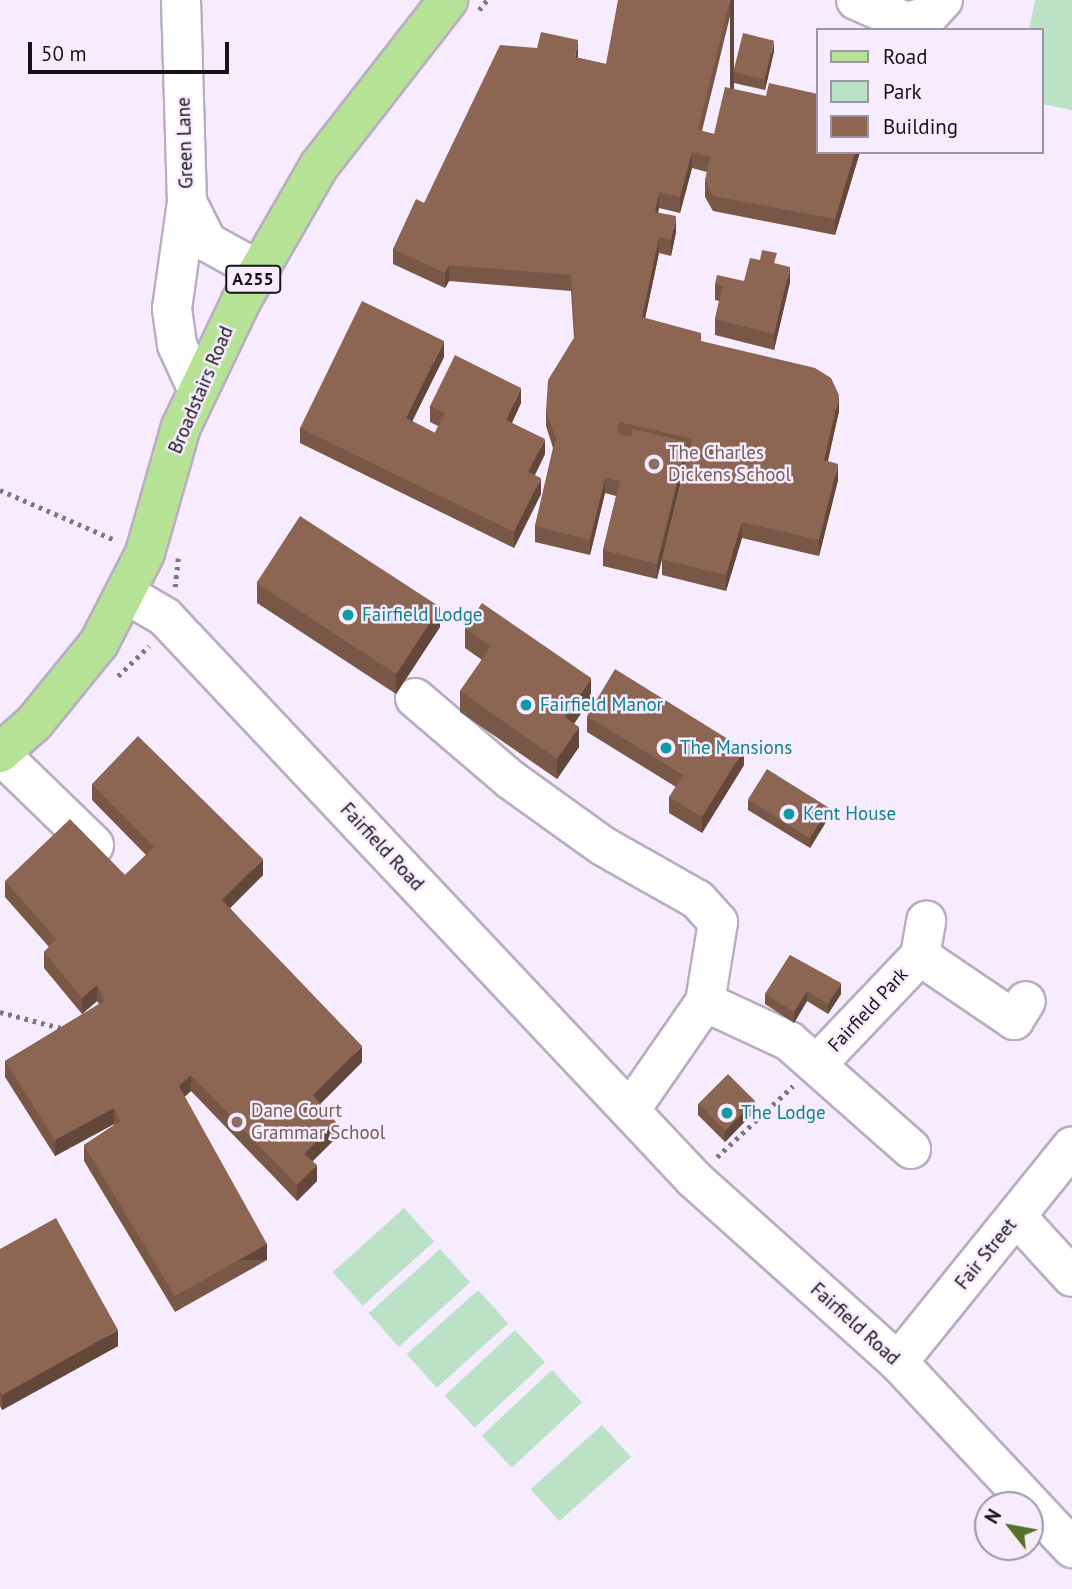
<!DOCTYPE html>
<html>
<head>
<meta charset="utf-8">
<style>
	body { margin:0 }
	#map { position:relative; width:1072px; height:1589px; overflow:hidden; background:#f7ecfe; font-family:"PT Sans",sans-serif }
	div>[style] { position:absolute }
	.green>* { inset:0; background:#bbe2c7; transform-origin:0 0 }
	.path>* { height:4.5px; margin-top:-2.25px; transform-origin:0; background:repeating-linear-gradient(90deg,#7e7683 0 3.5px,transparent 0 8.5px) }
	.roads { filter:drop-shadow(2px 0 #baadc2) drop-shadow(-2px 0 #baadc2) drop-shadow(0 2px #baadc2) drop-shadow(0 -2px #baadc2) }
	.minor>* { height:38px; margin:-19px; padding:0 19px; transform-origin:19px; border-radius:19px; background:#fff }
	.major>* { height:38px; margin:-19px; padding:0 19px; transform-origin:19px; border-radius:19px; background:#b5e294 }
	.wall>* { inset:0; background:#795747 }
	.shaded-wall>* { inset:0; background:#63473a; transform-origin:0 0 }
	.building>* { inset:0; background:#8d6553; transform-origin:0 0 }
	.dots>* { width:19px; height:19px; translate:-50% -50%; box-sizing:border-box; border:4px solid #f7ecfe; border-radius:50% }
	span { translate:-50% -50%; white-space:nowrap; text-align:center; line-height:1.15; -webkit-text-stroke:5px #f7ecfe; paint-order:stroke }
	.shield-label span { padding:2px 5px; background:#f7ecfe; border:2px solid; border-radius:5px; -webkit-text-stroke-width:0 }
	.shield-label { font-size:18px; color:#17121a; font-weight:700 }
	.street-label { font-size:19px; color:#17121a }
	.education-label { font-size:19px; color:#785e54 }
	.left { translate:0 -50%; text-align:left }
	.culture-label { font-size:19px; color:#0d838f }
	.legend { position:absolute; left:816px; top:28px; width:228px; height:126px; box-sizing:border-box; background:#f7ecfe; border:2px solid #9d95a3; margin:0; padding:9px 12px; list-style:none; font-size:21px; color:#17121a }
	.legend li { display:flex; align-items:center; gap:14px; height:35px }
	.legend b { width:35px; border:2px solid #9d95a3 }
	.north { position:absolute; left:974px; top:1491px; width:70px; height:70px; box-sizing:border-box; background:#f7ecfe; border:2px solid #9d95a3; border-radius:50%; rotate:301deg; font-size:19px; font-weight:700; line-height:28px; text-align:center; color:#17121a }
	.north::after { content:''; display:block; margin:auto; width:24px; height:32px; background:#567124; clip-path:polygon(50% 0,100% 100%,50% 72%,0 100%) }
	.scale { position:absolute; left:28px; top:42px; width:201px; height:32px; box-sizing:border-box; border:4px solid #17121a; border-top:0; padding-left:9px; font-size:21px; line-height:24px; white-space:nowrap; color:#17121a; -webkit-text-stroke:5px #f7ecfe; paint-order:stroke }
</style>
</head>
<body>
<div id="map">
	<div class="green">
		<div style="clip-path:polygon(1035px 0,1072px 0,1072px 110px,1042px 104px,1042px 30px,1029px 30px)"></div>
		<div style="left:404px;top:1208px;width:45px;height:96px;rotate:48deg"></div>
		<div style="left:440px;top:1249px;width:45px;height:96px;rotate:48deg"></div>
		<div style="left:478px;top:1290px;width:45px;height:96px;rotate:48deg"></div>
		<div style="left:515px;top:1330px;width:44px;height:96px;rotate:47deg"></div>
		<div style="left:552px;top:1370px;width:44px;height:96px;rotate:47deg"></div>
		<div style="left:602px;top:1425px;width:43px;height:96px;rotate:48deg"></div>
	</div>
	<div class="path">
		<div style="left:479px;top:10px;width:13px;rotate:-51deg"></div>
		<div style="left:0;top:490px;width:125px;rotate:23.5deg"></div>
		<div style="left:175px;top:587px;width:29px;rotate:-84deg"></div>
		<div style="left:118px;top:676px;width:43px;rotate:-44.1deg"></div>
		<div style="left:0;top:1012px;width:67px;rotate:14.7deg"></div>
		<div style="left:717px;top:1157px;width:104px;rotate:-43.1deg"></div>
	</div>
	<div class="roads">
		<div class="minor">
			<div style="left:181px;top:0;width:202px;rotate:88.3deg"></div>
			<div style="left:187px;top:202px;width:108px;rotate:98deg"></div>
			<div style="left:172px;top:309px;width:36px;rotate:82deg"></div>
			<div style="left:177px;top:345px;width:47px;rotate:65.1deg"></div>
			<div style="left:856px;top:0;width:55px;rotate:23.7deg"></div>
			<div style="left:906px;top:22px;width:23px;rotate:-15deg"></div>
			<div style="left:928px;top:16px;width:22px;rotate:-47deg"></div>
			<div style="left:187px;top:202px;width:45px;rotate:63.4deg"></div>
			<div style="left:207px;top:242px;width:58px;rotate:28.8deg"></div>
			<div style="left:126px;top:594px;width:45px;rotate:30.5deg"></div>
			<div style="left:165px;top:617px;width:772px;rotate:46.73deg"></div>
			<div style="left:694px;top:1179px;width:274px;rotate:41.9deg"></div>
			<div style="left:898px;top:1362px;width:255px;rotate:46.9deg"></div>
			<div style="left:415px;top:698px;width:126px;rotate:40.5deg"></div>
			<div style="left:511px;top:780px;width:113px;rotate:35.7deg"></div>
			<div style="left:603px;top:846px;width:109px;rotate:29.6deg"></div>
			<div style="left:698px;top:900px;width:30px;rotate:48deg"></div>
			<div style="left:718px;top:922px;width:81px;rotate:99.2deg"></div>
			<div style="left:705px;top:1002px;width:130px;rotate:124.7deg"></div>
			<div style="left:0;top:754px;width:131px;rotate:44.1deg"></div>
			<div style="left:920px;top:956px;width:114px;rotate:34.2deg"></div>
			<div style="left:1014px;top:1020px;width:22px;rotate:-58deg"></div>
			<div style="left:705px;top:1002px;width:93px;rotate:24.9deg"></div>
			<div style="left:789px;top:1041px;width:163px;rotate:41.5deg"></div>
			<div style="left:817px;top:1064px;width:149px;rotate:-46.4deg"></div>
			<div style="left:920px;top:956px;width:36px;rotate:-80deg"></div>
			<div style="left:1017px;top:1217px;width:81px;rotate:47.5deg"></div>
			<div style="left:898px;top:1362px;width:277px;rotate:-51.1deg"></div>
		</div>
		<div class="major">
			<div style="left:0;top:753px;width:45px;rotate:-41.4deg"></div>
			<div style="left:34px;top:723px;width:103px;rotate:-50.9deg"></div>
			<div style="left:99px;top:643px;width:101px;rotate:-62.9deg"></div>
			<div style="left:145px;top:553px;width:131px;rotate:-74.1deg"></div>
			<div style="left:181px;top:427px;width:140px;rotate:-64.5deg"></div>
			<div style="left:241px;top:301px;width:156px;rotate:-60deg"></div>
			<div style="left:319px;top:166px;width:210px;rotate:-52.1deg"></div>
		</div>
	</div>
	<div class="wall">
		<div style="clip-path:polygon(734px 0,702px 131px,714px 134px,860px 152px,835px 235px,713px 211px,705px 197px,705px 181px,707px 172px,692px 168px,680px 213px,659px 208px,658px 212px,676px 232px,671px 256px,659px 253px,645px 318px,701px 341px,839px 411px,828px 461px,838px 480px,819px 556px,742px 538px,726px 591px,662px 575px,662px 559px,689px 454px,687px 453px,687px 458px,657px 579px,603px 566px,603px 550px,616px 496px,605px 493px,590px 555px,535px 542px,535px 526px,553px 448px,546px 426px,546px 411px,574px 338px,571px 291px,449px 281px,445px 288px,393px 264px,393px 249px,424px 203px,578px 55px,578px 58px,606px 64px)"></div>
		<div style="clip-path:polygon(774px 51px,765px 90px,734px 83px,734px 72px)"></div>
		<div style="clip-path:polygon(777px 264px,790px 282px,774px 350px,715px 335px,715px 319px,719px 301px,715px 300px,715px 284px,744px 281px)"></div>
		<div style="clip-path:polygon(444px 357px,412px 421px,435px 433px,438px 426px,430px 422px,430px 406px,521px 403px,512px 423px,545px 454px,535px 475px,541px 494px,514px 548px,300px 443px,300px 428px)"></div>
		<div style="clip-path:polygon(257px 583px,440px 627px,396px 694px,257px 603px)"></div>
		<div style="clip-path:polygon(465px 628px,591px 699px,574px 723px,579px 747px,557px 779px,460px 712px,460px 691px,482px 660px,465px 648px)"></div>
		<div style="clip-path:polygon(587px 716px,744px 765px,702px 833px,669px 813px,669px 797px,676px 787px,587px 732px)"></div>
		<div style="clip-path:polygon(92px 784px,263px 875px,230px 908px,362px 1062px,320px 1104px,336px 1138px,312px 1161px,317px 1181px,297px 1201px,191px 1091px,184px 1097px,267px 1260px,175px 1312px,84px 1161px,84px 1145px,114px 1125px,114px 1124px,55px 1156px,5px 1077px,5px 1061px,99px 1004px,97px 1001px,82px 1014px,44px 968px,44px 952px,49px 947px,5px 897px,5px 881px,125px 875px,146px 855px,92px 800px)"></div>
		<div style="clip-path:polygon(748px 800px,829px 817px,810px 848px,748px 810px)"></div>
		<div style="clip-path:polygon(790px 955px,841px 994px,828px 1014px,807px 1001px,794px 1023px,765px 1004px,765px 994px)"></div>
		<div style="clip-path:polygon(698px 1104px,755px 1111px,725px 1142px,698px 1115px)"></div>
		<div style="clip-path:polygon(0 1249px,118px 1346px,2px 1410px,0 1406px)"></div>
	</div>
	<div class="shaded-wall">
		<div style="left:730px;top:0;width:4px;height:134px"></div>
		<div style="clip-path:polygon(578px 40px,578px 55px,575px 73px,575px 57px)"></div>
		<div style="clip-path:polygon(774px 41px,774px 51px,765px 90px,765px 79px)"></div>
		<div style="clip-path:polygon(692px 152px,692px 168px,680px 213px,680px 197px)"></div>
		<div style="clip-path:polygon(855px 152px,860px 152px,835px 235px,835px 219px)"></div>
		<div style="clip-path:polygon(659px 192px,659px 208px,655px 227px,655px 212px)"></div>
		<div style="clip-path:polygon(676px 216px,676px 232px,671px 256px,671px 240px)"></div>
		<div style="clip-path:polygon(659px 237px,659px 253px,642px 333px,642px 317px)"></div>
		<div style="clip-path:polygon(449px 265px,449px 281px,445px 288px,445px 273px)"></div>
		<div style="clip-path:polygon(790px 267px,790px 282px,774px 350px,774px 334px)"></div>
		<div style="clip-path:polygon(444px 341px,444px 357px,406px 434px,406px 418px)"></div>
		<div style="clip-path:polygon(521px 388px,521px 403px,506px 435px,506px 420px)"></div>
		<div style="clip-path:polygon(839px 395px,839px 411px,824px 476px,824px 460px)"></div>
		<div style="clip-path:polygon(545px 439px,545px 454px,528px 488px,528px 472px)"></div>
		<div style="clip-path:polygon(687px 442px,687px 458px,657px 579px,657px 564px)"></div>
		<div style="clip-path:polygon(838px 464px,838px 480px,819px 556px,819px 540px)"></div>
		<div style="clip-path:polygon(541px 478px,541px 494px,514px 548px,514px 532px)"></div>
		<div style="clip-path:polygon(605px 478px,605px 493px,590px 555px,590px 540px)"></div>
		<div style="clip-path:polygon(742px 522px,742px 538px,726px 591px,726px 575px)"></div>
		<div style="clip-path:polygon(440px 607px,440px 627px,396px 694px,396px 673px)"></div>
		<div style="clip-path:polygon(591px 678px,591px 699px,565px 737px,565px 717px)"></div>
		<div style="clip-path:polygon(579px 727px,579px 747px,557px 779px,557px 759px)"></div>
		<div style="clip-path:polygon(744px 749px,744px 765px,702px 833px,702px 817px)"></div>
		<div style="clip-path:polygon(829px 807px,829px 817px,810px 848px,810px 838px)"></div>
		<div style="clip-path:polygon(263px 859px,263px 875px,222px 916px,222px 900px)"></div>
		<div style="clip-path:polygon(841px 983px,841px 994px,828px 1014px,828px 1004px)"></div>
		<div style="clip-path:polygon(97px 985px,97px 1001px,82px 1014px,82px 998px)"></div>
		<div style="clip-path:polygon(807px 991px,807px 1001px,794px 1023px,794px 1012px)"></div>
		<div style="clip-path:polygon(362px 1046px,362px 1062px,313px 1111px,313px 1095px)"></div>
		<div style="clip-path:polygon(191px 1075px,191px 1091px,179px 1102px,179px 1086px)"></div>
		<div style="clip-path:polygon(755px 1101px,755px 1111px,725px 1142px,725px 1131px)"></div>
		<div style="clip-path:polygon(114px 1108px,114px 1124px,55px 1156px,55px 1140px)"></div>
		<div style="clip-path:polygon(336px 1122px,336px 1138px,304px 1170px,304px 1154px)"></div>
		<div style="clip-path:polygon(317px 1165px,317px 1181px,297px 1201px,297px 1185px)"></div>
		<div style="left:267px;top:1244px;width:16px;height:106px;rotate:90deg"></div>
		<div style="clip-path:polygon(118px 1330px,118px 1346px,2px 1410px,2px 1395px)"></div>
	</div>
	<div class="building">
		<div style="clip-path:polygon(618px 0,730px 0,698px 130px,714px 134px,725px 87px,766px 96px,769px 83px,818px 94px,818px 152px,855px 152px,835px 219px,713px 196px,705px 181px,710px 157px,692px 152px,680px 197px,659px 192px,655px 212px,676px 216px,671px 240px,659px 237px,642px 317px,701px 333px,701px 341px,815px 368px,831px 378px,839px 395px,824px 460px,838px 464px,819px 540px,742px 522px,726px 575px,662px 559px,692px 439px,619px 422px,617px 433px,631px 437px,633px 429px,687px 442px,657px 564px,603px 550px,620px 481px,605px 478px,590px 540px,535px 526px,556px 439px,546px 411px,548px 380px,575px 336px,571px 275px,449px 265px,445px 273px,393px 249px,416px 199px,424px 203px,500px 45px,537px 48px,541px 32px,578px 40px,575px 57px,606px 64px)"></div>
		<div style="left:743px;top:33px;width:32px;height:40px;rotate:14deg"></div>
		<div style="clip-path:polygon(762px 250px,777px 253px,774px 263px,790px 267px,774px 334px,715px 319px,723px 286px,715px 284px,717px 275px,744px 281px,750px 258px,760px 260px)"></div>
		<div style="clip-path:polygon(362px 301px,444px 341px,406px 418px,435px 433px,445px 413px,430px 406px,455px 355px,521px 388px,506px 420px,545px 439px,528px 472px,541px 478px,514px 532px,300px 428px)"></div>
		<div style="left:300px;top:516px;width:167px;height:80px;rotate:33deg"></div>
		<div style="clip-path:polygon(482px 603px,591px 678px,565px 717px,579px 727px,557px 759px,460px 691px,491px 646px,465px 628px)"></div>
		<div style="clip-path:polygon(615px 669px,744px 749px,702px 817px,669px 797px,683px 775px,587px 716px)"></div>
		<div style="clip-path:polygon(138px 736px,263px 859px,222px 900px,362px 1046px,313px 1095px,336px 1122px,304px 1154px,317px 1165px,297px 1185px,191px 1075px,179px 1086px,267px 1244px,175px 1296px,84px 1145px,121px 1121px,114px 1108px,55px 1140px,5px 1061px,105px 1001px,97px 985px,82px 998px,44px 952px,56px 939px,5px 881px,70px 819px,125px 875px,154px 847px,92px 784px)"></div>
		<div style="left:767px;top:769px;width:73px;height:36px;rotate:32deg"></div>
		<div style="clip-path:polygon(790px 955px,841px 983px,828px 1004px,807px 991px,794px 1012px,765px 994px)"></div>
		<div style="left:728px;top:1074px;width:38px;height:42px;rotate:45deg"></div>
		<div style="clip-path:polygon(56px 1218px,118px 1330px,2px 1395px,0 1390px,0 1249px)"></div>
	</div>
	<div class="dots">
		<div style="left:654px;top:464px;background:#8d6e63"></div>
		<div style="left:348px;top:615px;background:#0f9aa8"></div>
		<div style="left:526px;top:705px;background:#0f9aa8"></div>
		<div style="left:666px;top:748px;background:#0f9aa8"></div>
		<div style="left:789px;top:814px;background:#0f9aa8"></div>
		<div style="left:727px;top:1113px;background:#0f9aa8"></div>
		<div style="left:237px;top:1122px;background:#8d6e63"></div>
	</div>
	<div class="shield-label">
		<span style="left:253px;top:279px">A255</span>
	</div>
	<div class="street-label">
		<span style="left:185px;top:143px;rotate:-92deg">Green Lane</span>
		<span style="left:201px;top:390px;rotate:-67deg">Broadstairs Road</span>
		<span style="left:382px;top:847px;rotate:47deg">Fairfield Road</span>
		<span style="left:868px;top:1010px;rotate:-47deg">Fairfield Park</span>
		<span style="left:986px;top:1254px;rotate:-51deg">Fair Street</span>
		<span style="left:855px;top:1324px;rotate:42deg">Fairfield Road</span>
	</div>
	<div class="education-label">
		<span class="left" style="left:668px;top:464px">The Charles<br>Dickens School</span>
		<span class="left" style="left:251px;top:1122px">Dane Court<br>Grammar School</span>
	</div>
	<div class="culture-label">
		<span class="left" style="left:362px;top:615px">Fairfield Lodge</span>
		<span class="left" style="left:540px;top:705px">Fairfield Manor</span>
		<span class="left" style="left:680px;top:748px">The Mansions</span>
		<span class="left" style="left:803px;top:814px">Kent House</span>
		<span class="left" style="left:741px;top:1113px">The Lodge</span>
	</div>
	<ul class="legend">
	<li><b style="height:9px;background:#b5e294"></b>Road</li>
	<li><b style="height:19px;background:#bbe2c7"></b>Park</li>
	<li><b style="height:19px;background:#8d6553"></b>Building</li>
	</ul>
	<div class="north">N</div>
	<div class="scale">50 m</div>
</div>
</body>
</html>
